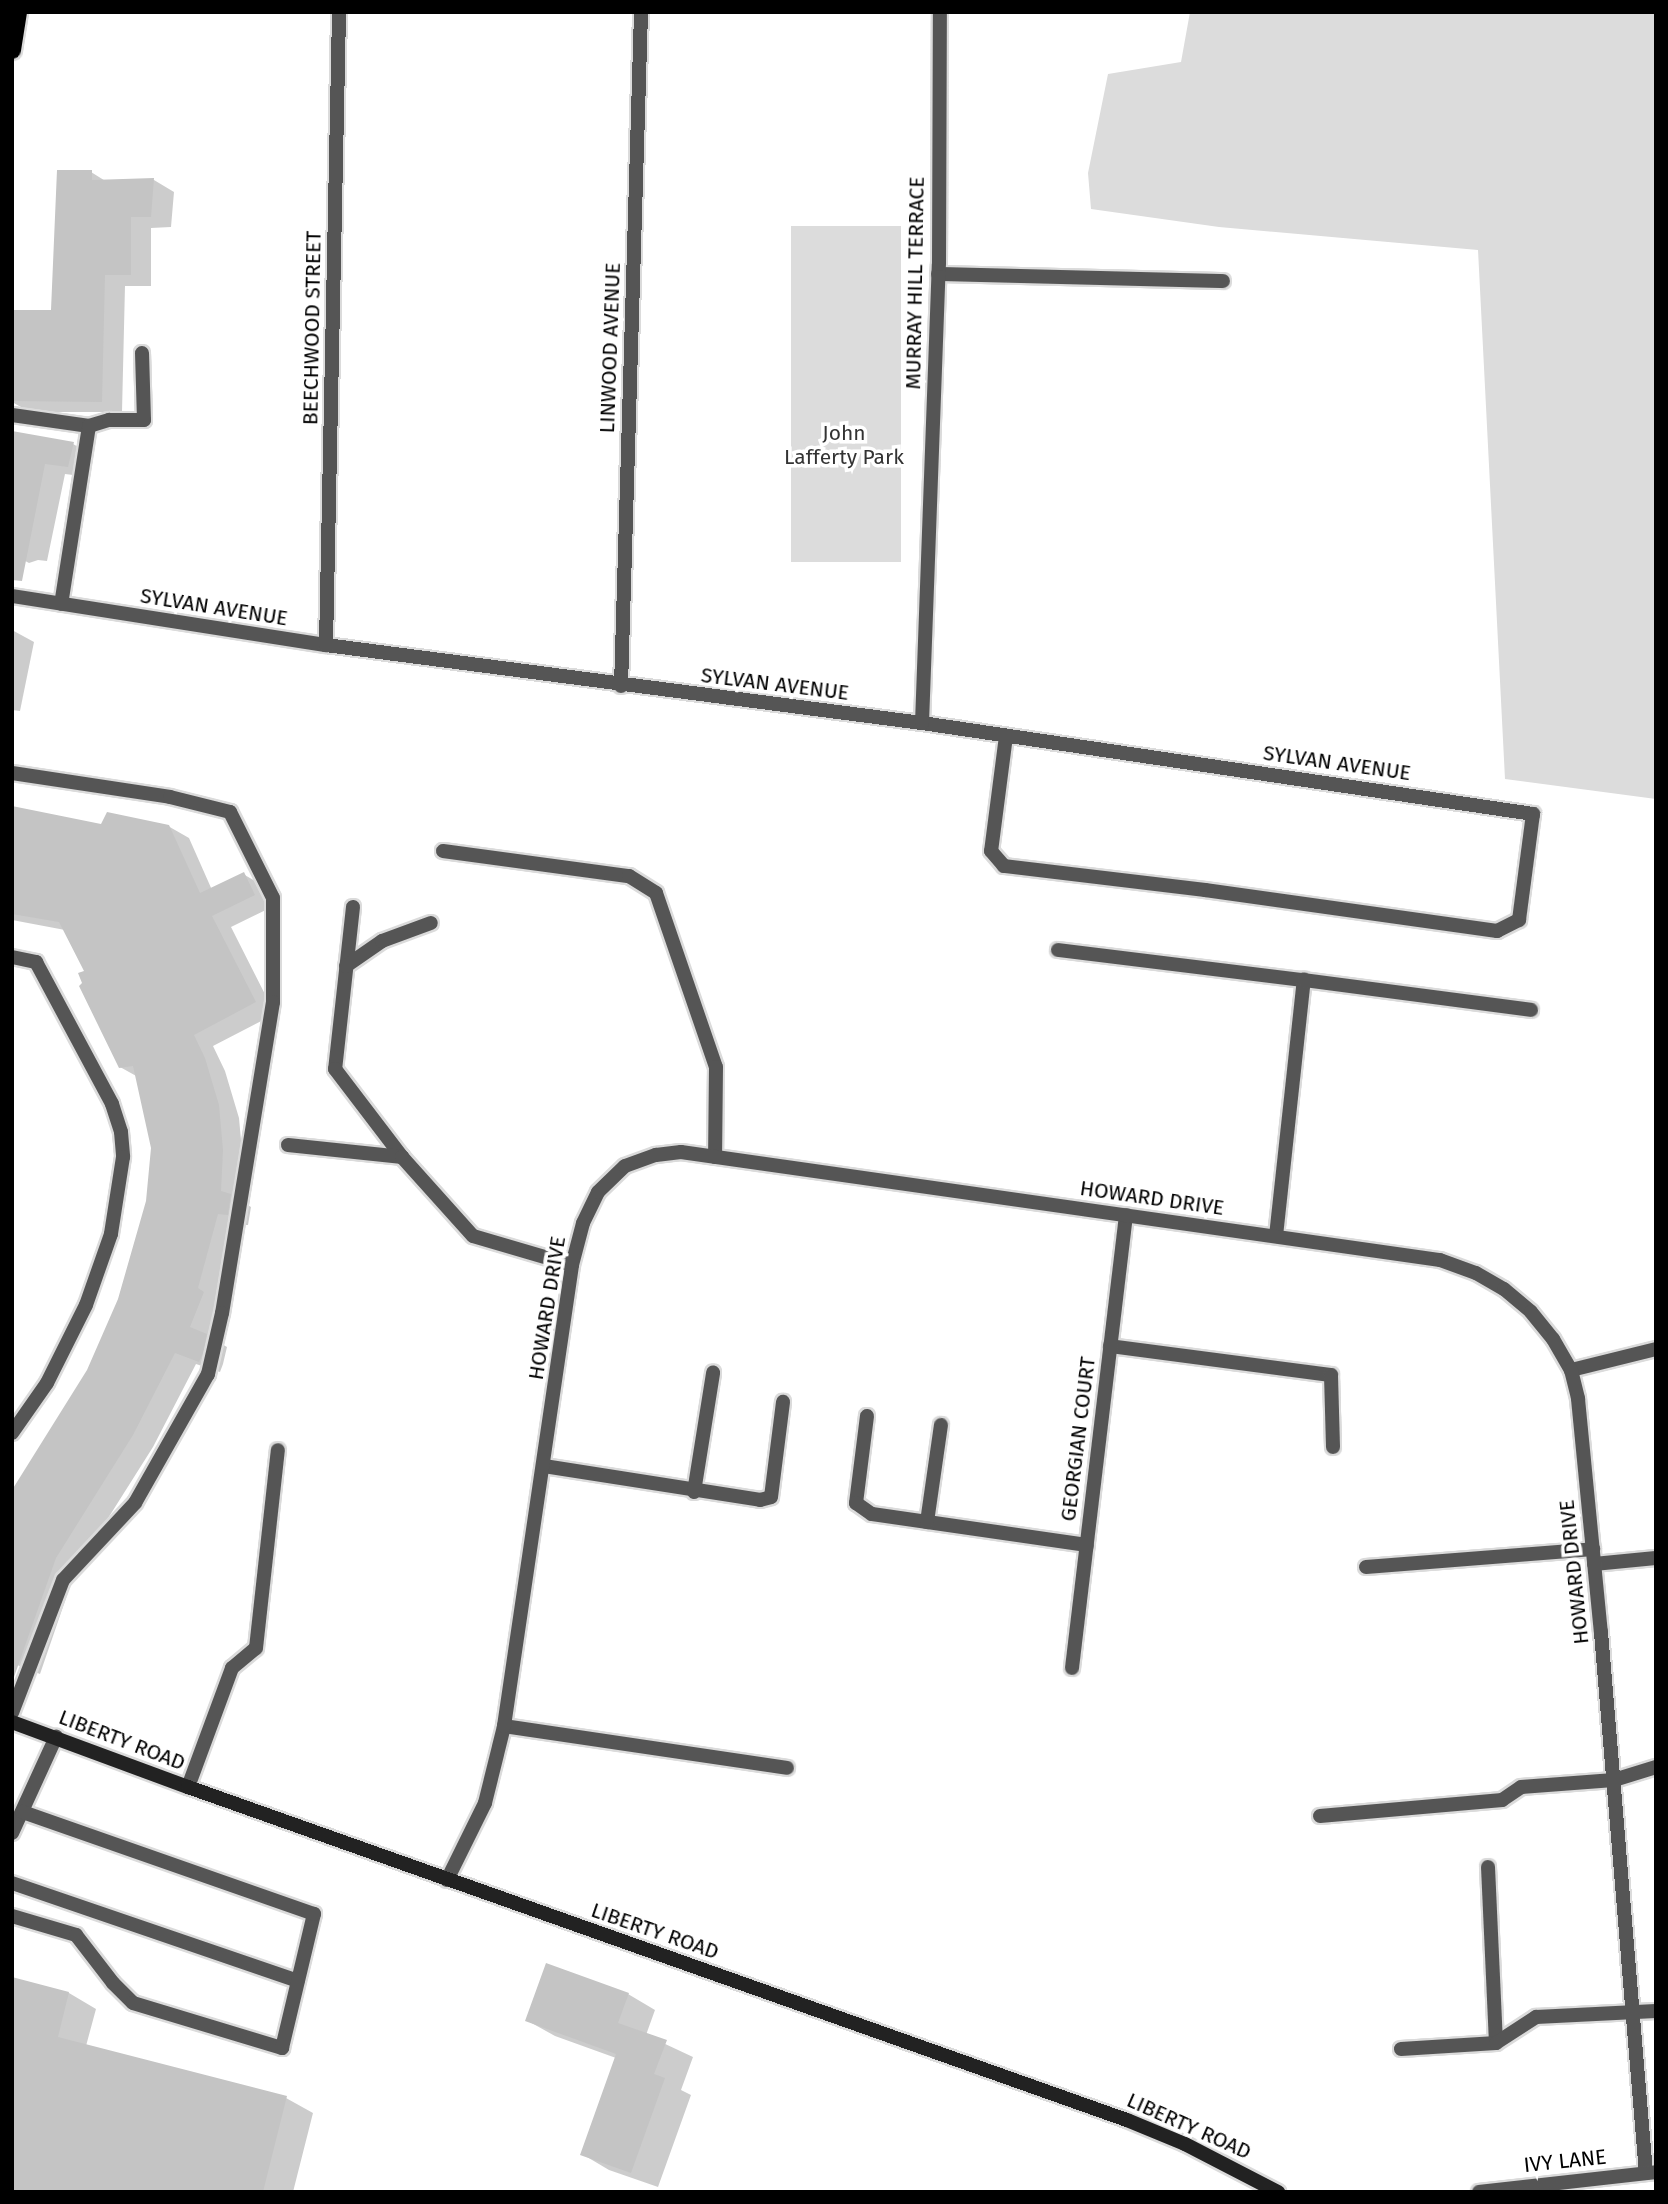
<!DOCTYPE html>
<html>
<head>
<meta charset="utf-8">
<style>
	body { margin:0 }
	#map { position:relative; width:1668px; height:2204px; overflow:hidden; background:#fff; font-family:"Fira Sans",sans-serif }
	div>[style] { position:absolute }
	.green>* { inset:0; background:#dcdcdc; transform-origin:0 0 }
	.shadow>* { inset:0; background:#0003 }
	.building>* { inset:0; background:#c4c4c4 }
	.roads { filter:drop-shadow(2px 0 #dbdbdb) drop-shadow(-2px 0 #dbdbdb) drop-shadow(0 2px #dbdbdb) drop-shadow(0 -2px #dbdbdb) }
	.service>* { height:14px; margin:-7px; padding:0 7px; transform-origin:7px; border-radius:7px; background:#555 }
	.minor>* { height:14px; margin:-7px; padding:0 7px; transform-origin:7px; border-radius:7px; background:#555 }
	.tertiary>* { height:14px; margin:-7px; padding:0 7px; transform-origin:7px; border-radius:7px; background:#555 }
	.secondary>* { height:14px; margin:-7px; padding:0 7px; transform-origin:7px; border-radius:7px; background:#222 }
	.primary>* { height:18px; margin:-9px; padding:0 9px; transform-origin:9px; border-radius:9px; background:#000 }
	span { translate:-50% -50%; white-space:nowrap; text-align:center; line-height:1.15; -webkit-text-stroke:7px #fff; paint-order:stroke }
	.street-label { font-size:21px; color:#000 }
	.park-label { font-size:21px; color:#333 }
	.frame { position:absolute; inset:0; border:14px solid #000; pointer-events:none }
</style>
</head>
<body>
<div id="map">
	<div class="green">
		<div style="clip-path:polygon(1190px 12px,1656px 12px,1656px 799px,1505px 779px,1478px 250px,1219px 227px,1091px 209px,1088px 173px,1108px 74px,1181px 62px)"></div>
		<div style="left:791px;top:226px;width:110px;height:336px"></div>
	</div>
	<div class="shadow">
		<div style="clip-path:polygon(91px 172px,107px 182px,154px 180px,174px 192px,171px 227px,151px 228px,151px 286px,125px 286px,122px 412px,30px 412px,12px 402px,12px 312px,52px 312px)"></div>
		<div style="clip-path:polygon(12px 433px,73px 444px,93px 455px,89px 477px,65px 474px,47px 561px,38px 560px,29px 563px,14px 555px)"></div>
		<div style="clip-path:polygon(12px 630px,34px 642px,20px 711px,12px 710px)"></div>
		<div style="clip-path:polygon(12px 808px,102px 826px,168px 826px,189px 838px,212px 890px,243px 874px,264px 886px,274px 906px,231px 927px,275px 1014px,213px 1046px,225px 1071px,239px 1118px,243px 1162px,241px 1201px,251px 1207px,248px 1225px,238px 1225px,210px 1337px,227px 1347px,223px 1364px,220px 1372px,196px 1364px,153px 1447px,76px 1569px,40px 1674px,12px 1663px,12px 1491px,89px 1371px,128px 1278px,148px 1201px,153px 1148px,138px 1077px,120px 1067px,84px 983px,86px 972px,65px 930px,12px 920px)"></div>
		<div style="clip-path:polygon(12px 1979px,69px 1993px,96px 2009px,86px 2046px,286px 2098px,313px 2113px,293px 2192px,12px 2192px)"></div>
		<div style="clip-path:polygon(628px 1994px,655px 2010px,646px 2035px,693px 2057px,681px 2090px,691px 2095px,658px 2187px,609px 2170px,582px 2154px,616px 2058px,555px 2036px,528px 2021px)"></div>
	</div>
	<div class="building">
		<div style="clip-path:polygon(57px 170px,92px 170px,92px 180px,154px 178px,151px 217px,131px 217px,131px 275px,105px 275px,102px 402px,12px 401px,12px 310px,51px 310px)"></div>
		<div style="clip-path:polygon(12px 431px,74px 442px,68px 467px,45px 464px,22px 581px,12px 580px)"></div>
		<div style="clip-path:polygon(12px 806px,101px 824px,107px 812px,169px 825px,200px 893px,244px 872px,255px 895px,212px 916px,256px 1002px,194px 1035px,205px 1058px,219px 1105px,223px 1150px,221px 1191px,231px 1194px,228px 1215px,218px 1214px,198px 1288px,204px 1292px,190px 1327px,207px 1334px,203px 1353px,199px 1362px,175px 1353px,133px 1435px,56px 1558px,14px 1677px,12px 1490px,87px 1370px,118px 1299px,146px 1201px,151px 1148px,133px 1066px,119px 1068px,79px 986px,82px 983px,78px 973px,84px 971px,59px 922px,12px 914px)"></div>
		<div style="clip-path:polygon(546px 1963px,629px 1993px,618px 2023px,667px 2040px,654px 2074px,665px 2078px,631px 2173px,580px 2155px,616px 2054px,525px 2021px)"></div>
		<div style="clip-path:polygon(12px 1977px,69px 1992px,58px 2037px,287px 2096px,263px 2192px,12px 2192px)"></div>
	</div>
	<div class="roads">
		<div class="service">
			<div style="left:938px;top:274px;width:285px;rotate:1.4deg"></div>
			<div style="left:12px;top:415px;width:78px;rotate:8.1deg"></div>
			<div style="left:89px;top:426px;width:180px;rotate:98.9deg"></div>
			<div style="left:89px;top:426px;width:21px;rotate:-17deg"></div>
			<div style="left:109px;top:420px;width:35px"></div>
			<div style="left:144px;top:420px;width:67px;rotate:-91.7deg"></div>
			<div style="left:1006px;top:736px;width:116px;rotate:97.4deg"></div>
			<div style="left:991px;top:851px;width:20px;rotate:49deg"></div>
			<div style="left:1004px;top:866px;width:202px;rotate:6.8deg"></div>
			<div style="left:1205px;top:890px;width:295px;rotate:8deg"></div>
			<div style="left:1497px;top:931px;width:25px;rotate:-27deg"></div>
			<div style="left:1519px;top:920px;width:107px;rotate:-82.5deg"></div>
			<div style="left:12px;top:773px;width:160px;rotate:8.6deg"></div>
			<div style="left:170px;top:797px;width:62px;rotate:14deg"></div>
			<div style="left:230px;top:812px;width:96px;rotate:63.4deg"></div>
			<div style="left:273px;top:898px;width:104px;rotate:90deg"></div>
			<div style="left:273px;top:1002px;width:315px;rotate:99.3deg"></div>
			<div style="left:222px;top:1313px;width:63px;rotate:102.9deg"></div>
			<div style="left:208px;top:1374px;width:148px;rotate:119.5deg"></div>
			<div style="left:135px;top:1503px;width:105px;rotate:133.1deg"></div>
			<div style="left:63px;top:1580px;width:142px;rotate:111deg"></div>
			<div style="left:443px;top:851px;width:188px;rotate:7.7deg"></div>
			<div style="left:629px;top:876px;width:32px;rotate:32deg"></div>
			<div style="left:656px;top:893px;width:184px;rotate:71deg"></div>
			<div style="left:716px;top:1067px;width:90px;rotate:90.6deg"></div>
			<div style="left:353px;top:907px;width:163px;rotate:96.3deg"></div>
			<div style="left:335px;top:1069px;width:111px;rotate:52.7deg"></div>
			<div style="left:1058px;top:950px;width:248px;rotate:7deg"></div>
			<div style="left:12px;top:957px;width:25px;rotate:12deg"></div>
			<div style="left:36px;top:962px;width:161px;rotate:61.8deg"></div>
			<div style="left:112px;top:1104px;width:29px;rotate:72deg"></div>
			<div style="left:121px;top:1132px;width:25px;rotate:85deg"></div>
			<div style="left:123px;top:1157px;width:78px;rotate:98.9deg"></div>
			<div style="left:111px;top:1234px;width:75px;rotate:109.4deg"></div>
			<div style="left:86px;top:1305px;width:87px;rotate:116.6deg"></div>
			<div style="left:47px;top:1383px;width:61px;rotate:125deg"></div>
			<div style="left:346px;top:966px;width:44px;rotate:-34.8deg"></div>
			<div style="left:382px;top:941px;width:52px;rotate:-20.2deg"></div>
			<div style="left:288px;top:1145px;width:115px;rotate:6deg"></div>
			<div style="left:402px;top:1157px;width:106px;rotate:48.1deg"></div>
			<div style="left:473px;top:1236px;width:103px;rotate:16.3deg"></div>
			<div style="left:1276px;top:1236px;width:258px;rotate:-83.8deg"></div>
			<div style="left:1304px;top:980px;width:229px;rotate:7.5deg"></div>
			<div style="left:1110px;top:1346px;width:223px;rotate:7.5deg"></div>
			<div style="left:1331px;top:1375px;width:72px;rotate:88.4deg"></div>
			<div style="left:1571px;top:1370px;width:88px;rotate:-13.9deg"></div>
			<div style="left:867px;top:1416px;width:88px;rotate:97.2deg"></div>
			<div style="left:856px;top:1503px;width:19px;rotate:35deg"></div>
			<div style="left:872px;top:1514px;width:217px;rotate:8.2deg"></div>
			<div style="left:544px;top:1466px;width:219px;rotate:8.9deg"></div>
			<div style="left:760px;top:1500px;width:11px;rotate:-15deg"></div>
			<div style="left:771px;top:1497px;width:96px;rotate:-82.8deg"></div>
			<div style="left:694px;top:1492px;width:121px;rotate:-80.9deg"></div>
			<div style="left:927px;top:1522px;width:98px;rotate:-81.8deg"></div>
			<div style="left:1594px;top:1564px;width:62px;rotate:-5.5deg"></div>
			<div style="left:1366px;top:1567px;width:228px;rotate:-4.5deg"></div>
			<div style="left:504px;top:1726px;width:286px;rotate:8.4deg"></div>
			<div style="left:188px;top:1787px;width:127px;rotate:-69.7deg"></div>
			<div style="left:232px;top:1668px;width:31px;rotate:-40deg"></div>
			<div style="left:256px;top:1648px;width:199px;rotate:-83.7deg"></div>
			<div style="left:1320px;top:1816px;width:183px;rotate:-5deg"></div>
			<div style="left:1502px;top:1800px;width:23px;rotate:-34deg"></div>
			<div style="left:1521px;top:1787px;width:93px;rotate:-4.3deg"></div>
			<div style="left:1614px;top:1780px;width:44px;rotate:-17.2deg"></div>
			<div style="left:12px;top:1833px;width:106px;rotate:-65.4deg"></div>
			<div style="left:1488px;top:1867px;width:176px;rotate:87.4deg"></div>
			<div style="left:12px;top:1883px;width:302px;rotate:18.9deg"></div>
			<div style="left:12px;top:1916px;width:67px;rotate:16.5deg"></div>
			<div style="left:76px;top:1935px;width:61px;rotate:52.4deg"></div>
			<div style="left:113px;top:1983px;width:28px;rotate:45deg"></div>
			<div style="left:133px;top:2003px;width:156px;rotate:16.8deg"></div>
			<div style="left:282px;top:2048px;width:138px;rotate:-76.6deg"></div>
			<div style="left:314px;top:1914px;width:309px;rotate:-160.7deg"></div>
			<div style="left:1401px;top:2049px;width:95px;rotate:-3.6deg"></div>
			<div style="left:1496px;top:2043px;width:48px;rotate:-33deg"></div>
			<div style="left:1536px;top:2017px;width:120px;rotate:-2.9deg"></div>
		</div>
		<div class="minor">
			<div style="left:12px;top:596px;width:318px;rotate:8.9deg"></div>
			<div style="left:326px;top:645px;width:601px;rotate:7.46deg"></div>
			<div style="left:922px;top:723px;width:618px;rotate:8.47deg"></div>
			<div style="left:326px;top:645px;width:633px;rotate:-88.82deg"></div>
			<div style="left:621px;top:686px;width:674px;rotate:-88.3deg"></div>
			<div style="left:922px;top:723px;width:459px;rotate:-87.9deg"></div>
			<div style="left:939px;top:264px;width:252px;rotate:-89.8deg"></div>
			<div style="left:1072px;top:1668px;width:456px;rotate:-83.2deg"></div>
			<div style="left:447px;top:1880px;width:86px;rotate:-63.7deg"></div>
			<div style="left:485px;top:1803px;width:79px;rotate:-76.1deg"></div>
			<div style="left:504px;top:1726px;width:466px;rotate:-81.6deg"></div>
			<div style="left:572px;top:1265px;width:43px;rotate:-75.3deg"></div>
			<div style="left:583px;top:1223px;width:34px;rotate:-64deg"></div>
			<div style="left:598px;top:1192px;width:37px;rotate:-44deg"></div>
			<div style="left:625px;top:1166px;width:33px;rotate:-20deg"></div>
			<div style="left:656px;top:1155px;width:25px;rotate:-7deg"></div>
			<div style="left:681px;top:1152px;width:767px;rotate:8.1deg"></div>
			<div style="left:1440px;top:1260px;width:38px;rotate:20deg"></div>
			<div style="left:1476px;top:1273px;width:32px;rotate:30deg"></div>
			<div style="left:1504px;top:1289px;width:35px;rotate:40deg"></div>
			<div style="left:1531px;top:1312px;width:35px;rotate:51deg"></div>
			<div style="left:1553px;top:1339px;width:36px;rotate:60deg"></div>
			<div style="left:1571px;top:1370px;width:30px;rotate:76deg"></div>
			<div style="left:1578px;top:1399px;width:234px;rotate:84.4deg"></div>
			<div style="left:1601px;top:1632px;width:543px;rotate:85.25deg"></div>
		</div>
		<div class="tertiary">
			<div style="left:1479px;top:2192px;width:178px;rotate:-6.4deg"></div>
		</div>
		<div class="secondary">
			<div style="left:12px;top:1722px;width:188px;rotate:20.3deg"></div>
			<div style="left:188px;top:1787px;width:996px;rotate:19.53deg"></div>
			<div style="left:1127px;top:2120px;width:63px;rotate:22.5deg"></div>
			<div style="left:1185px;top:2144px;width:105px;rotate:27.3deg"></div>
		</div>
		<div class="primary">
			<div style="left:12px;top:50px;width:38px;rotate:-81deg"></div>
		</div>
	</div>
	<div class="street-label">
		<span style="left:915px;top:283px;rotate:-89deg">MURRAY HILL TERRACE</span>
		<span style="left:312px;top:328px;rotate:-89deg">BEECHWOOD STREET</span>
		<span style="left:610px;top:348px;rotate:-88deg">LINWOOD AVENUE</span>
		<span style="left:214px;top:607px;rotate:9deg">SYLVAN AVENUE</span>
		<span style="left:775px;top:684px;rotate:7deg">SYLVAN AVENUE</span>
		<span style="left:1337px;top:763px;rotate:8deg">SYLVAN AVENUE</span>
		<span style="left:1152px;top:1198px;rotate:8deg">HOWARD DRIVE</span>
		<span style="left:547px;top:1308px;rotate:-81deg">HOWARD DRIVE</span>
		<span style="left:1078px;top:1439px;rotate:-83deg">GEORGIAN COURT</span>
		<span style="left:1574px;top:1572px;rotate:-96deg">HOWARD DRIVE</span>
		<span style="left:122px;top:1740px;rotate:21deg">LIBERTY ROAD</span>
		<span style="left:655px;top:1931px;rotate:19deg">LIBERTY ROAD</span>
		<span style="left:1189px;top:2126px;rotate:24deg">LIBERTY ROAD</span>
		<span style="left:1565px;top:2161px;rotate:-6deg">IVY LANE</span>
	</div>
	<div class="park-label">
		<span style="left:844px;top:445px">John<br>Lafferty Park</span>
	</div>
	<div class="frame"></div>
</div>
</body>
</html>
